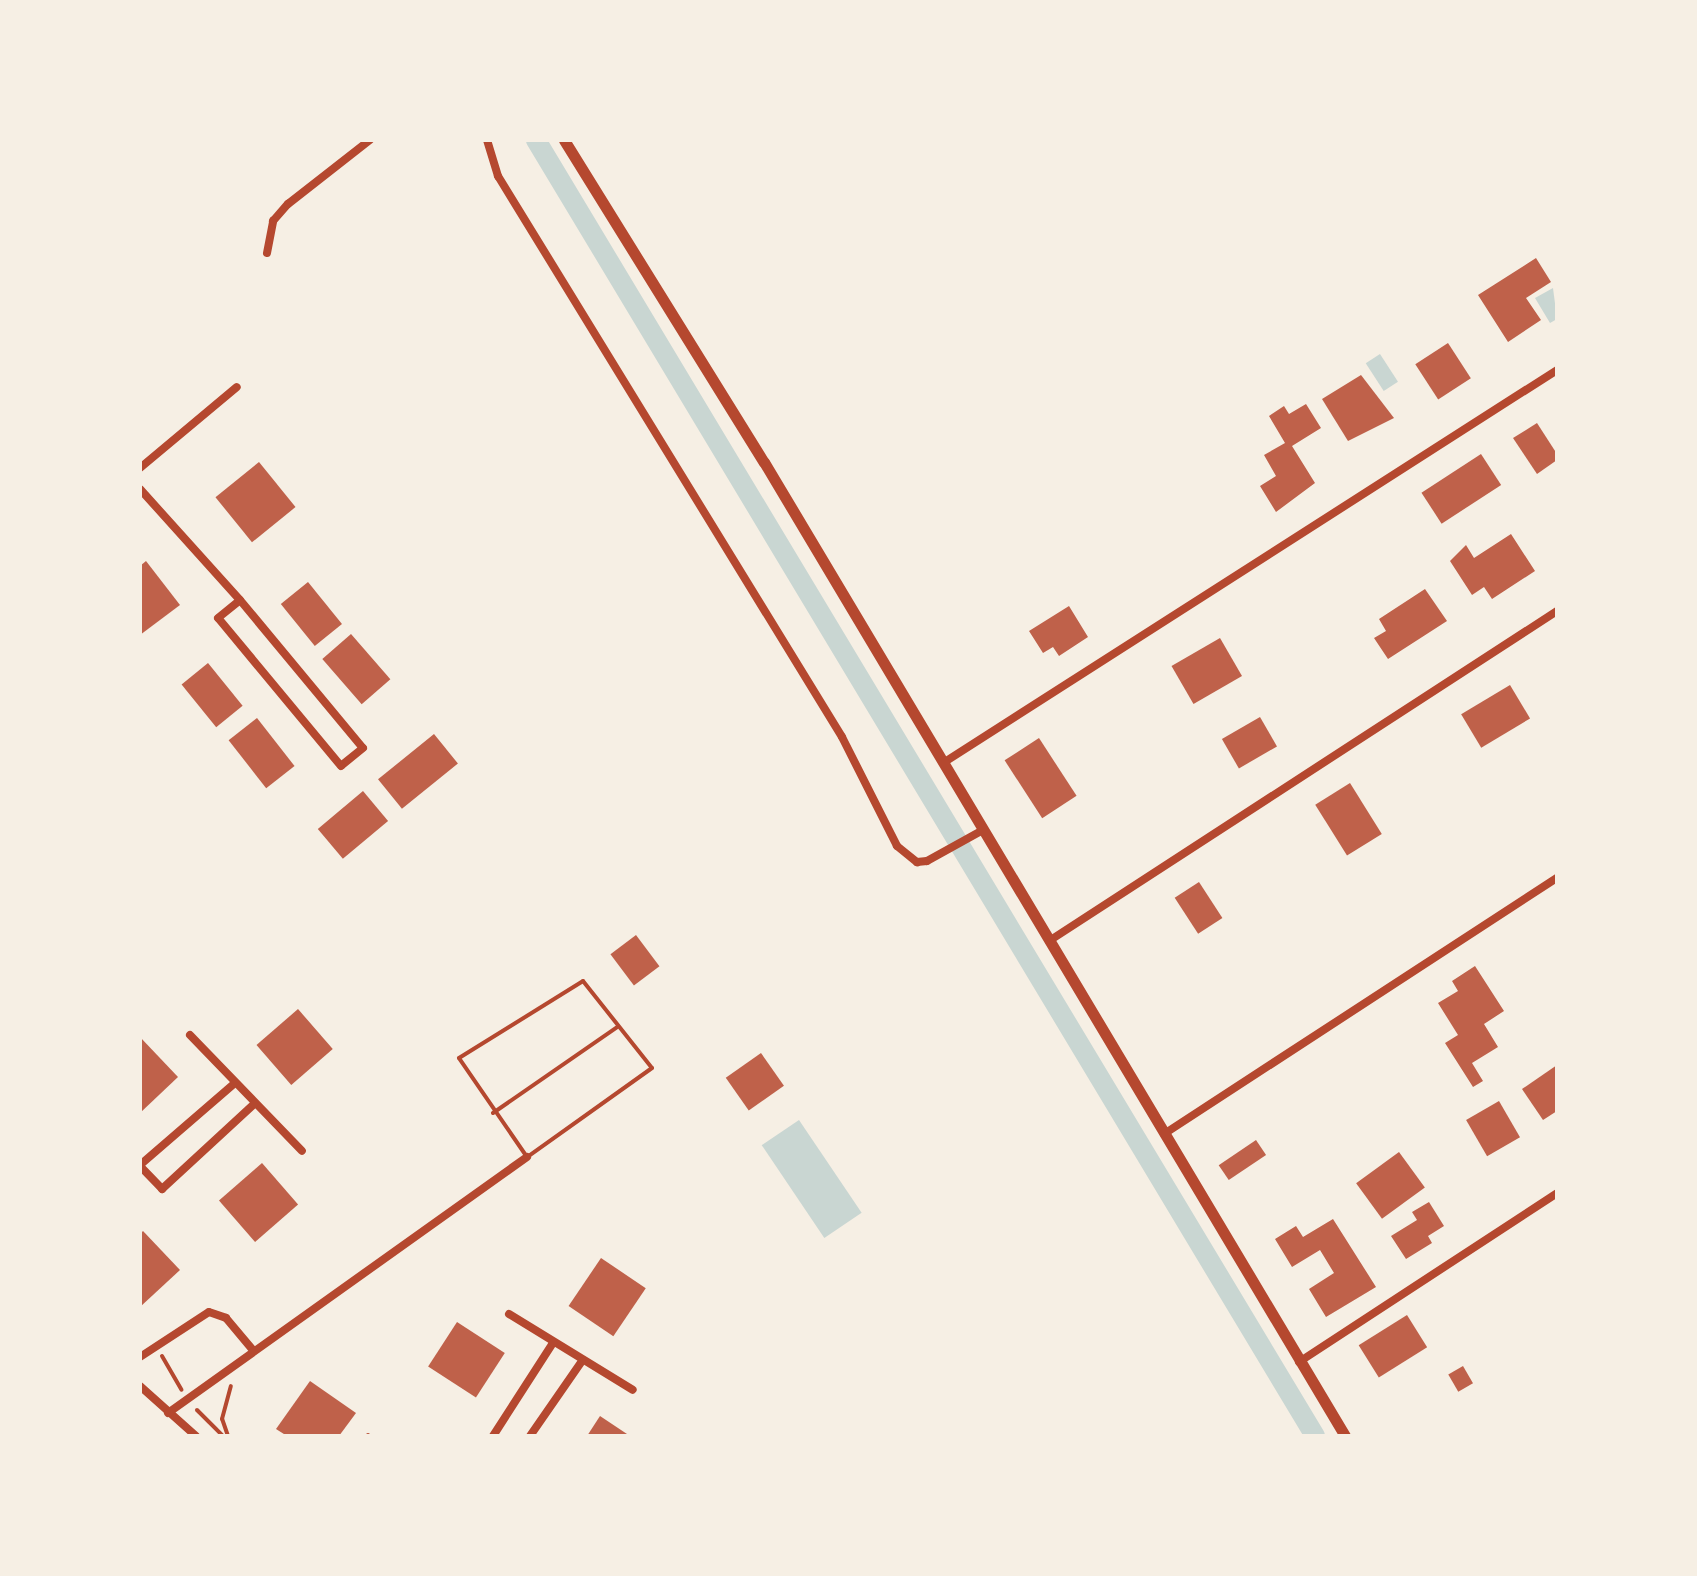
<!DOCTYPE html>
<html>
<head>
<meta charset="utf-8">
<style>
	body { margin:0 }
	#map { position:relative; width:1697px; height:1576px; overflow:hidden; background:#f6efe4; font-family:Lato,sans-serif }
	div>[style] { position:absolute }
	.water>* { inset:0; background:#c9d6d2; transform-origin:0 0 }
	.canal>* { height:20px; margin:-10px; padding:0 10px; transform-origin:10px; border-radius:10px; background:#c9d6d2 }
	.building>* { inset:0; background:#bf614a; transform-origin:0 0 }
	.path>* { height:4px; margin:-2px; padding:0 2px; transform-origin:2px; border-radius:2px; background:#b5482f }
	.service>* { height:4px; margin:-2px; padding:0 2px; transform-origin:2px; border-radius:2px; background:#b5482f }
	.minor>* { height:8px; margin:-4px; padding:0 4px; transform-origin:4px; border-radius:4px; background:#b5482f }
	.tertiary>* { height:11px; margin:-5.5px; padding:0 5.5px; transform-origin:5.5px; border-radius:5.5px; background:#b5482f }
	span { translate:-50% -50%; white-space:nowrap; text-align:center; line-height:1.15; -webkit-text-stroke:6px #f6efe4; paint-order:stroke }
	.frame { position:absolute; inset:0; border:142px solid #f6efe4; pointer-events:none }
</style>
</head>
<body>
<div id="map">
	<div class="water">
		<div style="clip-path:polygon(1553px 288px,1557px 319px,1550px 323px,1535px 298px)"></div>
		<div style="left:1380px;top:354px;width:33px;height:17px;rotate:57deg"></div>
		<div style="left:799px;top:1120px;width:112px;height:45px;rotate:56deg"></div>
	</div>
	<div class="canal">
		<div style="left:536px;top:140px;width:1512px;rotate:58.99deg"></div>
	</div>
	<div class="building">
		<div style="clip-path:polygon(1536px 258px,1551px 282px,1526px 298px,1541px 320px,1508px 342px,1478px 295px)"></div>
		<div style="left:1448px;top:343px;width:42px;height:39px;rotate:57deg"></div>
		<div style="clip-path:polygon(1361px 375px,1394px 418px,1348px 441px,1322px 399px)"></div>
		<div style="clip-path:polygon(1306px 404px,1321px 428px,1292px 446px,1315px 483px,1276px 512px,1260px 486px,1276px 476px,1264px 455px,1285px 443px,1269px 416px,1284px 406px,1289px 414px)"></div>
		<div style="clip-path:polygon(1537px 423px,1557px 454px,1557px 460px,1537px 474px,1513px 438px)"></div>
		<div style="left:1481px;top:454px;width:37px;height:71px;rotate:57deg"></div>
		<div style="left:259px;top:462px;width:58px;height:56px;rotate:51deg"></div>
		<div style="clip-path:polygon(1511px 534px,1535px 571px,1492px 599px,1484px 587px,1472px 595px,1450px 561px,1466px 545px,1474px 558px)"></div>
		<div style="clip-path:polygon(146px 561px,180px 605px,140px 635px,140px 566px)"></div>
		<div style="left:308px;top:582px;width:54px;height:35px;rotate:51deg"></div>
		<div style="clip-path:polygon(1425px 589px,1447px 621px,1388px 659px,1374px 638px,1386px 631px,1379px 619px)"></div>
		<div style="clip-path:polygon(1069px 606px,1088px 637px,1059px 656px,1053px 647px,1043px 653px,1029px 631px)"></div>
		<div style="left:351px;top:634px;width:60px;height:38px;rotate:49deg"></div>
		<div style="left:1220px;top:638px;width:44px;height:56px;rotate:60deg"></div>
		<div style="left:208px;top:663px;width:55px;height:34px;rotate:51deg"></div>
		<div style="left:1510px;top:685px;width:39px;height:57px;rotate:59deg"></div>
		<div style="left:1260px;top:717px;width:34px;height:44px;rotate:60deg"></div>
		<div style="left:257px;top:718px;width:61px;height:36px;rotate:52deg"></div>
		<div style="left:434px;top:734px;width:38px;height:72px;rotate:51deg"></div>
		<div style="left:1039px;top:738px;width:69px;height:41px;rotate:57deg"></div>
		<div style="left:1350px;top:783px;width:60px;height:41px;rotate:58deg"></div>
		<div style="left:363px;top:791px;width:39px;height:59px;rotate:50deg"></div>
		<div style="left:1199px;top:882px;width:43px;height:29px;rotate:57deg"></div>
		<div style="left:636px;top:935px;width:39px;height:32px;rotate:53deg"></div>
		<div style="clip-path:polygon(1475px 966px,1504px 1011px,1484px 1024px,1498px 1047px,1472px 1063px,1483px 1081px,1473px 1087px,1445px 1043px,1458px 1035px,1438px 1003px,1458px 991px,1452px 981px)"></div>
		<div style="left:298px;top:1009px;width:53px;height:55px;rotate:49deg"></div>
		<div style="clip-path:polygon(140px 1037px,178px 1077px,140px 1113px)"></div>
		<div style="left:761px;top:1053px;width:40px;height:43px;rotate:55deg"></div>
		<div style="clip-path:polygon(1557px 1065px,1557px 1111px,1543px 1120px,1522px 1089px)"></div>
		<div style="left:1499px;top:1101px;width:42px;height:38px;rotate:60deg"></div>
		<div style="left:1256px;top:1140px;width:18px;height:45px;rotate:56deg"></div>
		<div style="left:1399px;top:1152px;width:44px;height:53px;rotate:54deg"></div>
		<div style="left:262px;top:1163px;width:55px;height:57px;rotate:49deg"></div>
		<div style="clip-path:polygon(1429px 1202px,1444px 1226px,1428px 1236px,1432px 1243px,1406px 1259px,1391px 1236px,1417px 1220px,1412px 1212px)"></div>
		<div style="clip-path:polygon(1333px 1219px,1376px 1287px,1326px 1317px,1309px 1289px,1334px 1273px,1320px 1250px,1292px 1267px,1275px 1239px,1296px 1226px,1303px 1237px)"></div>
		<div style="clip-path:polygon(143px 1231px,180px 1270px,140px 1307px,140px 1234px)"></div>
		<div style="left:601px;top:1258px;width:54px;height:58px;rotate:34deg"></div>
		<div style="left:1407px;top:1315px;width:38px;height:57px;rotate:58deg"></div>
		<div style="left:457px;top:1322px;width:57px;height:53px;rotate:33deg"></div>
		<div style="left:1463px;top:1366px;width:20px;height:17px;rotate:60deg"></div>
		<div style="clip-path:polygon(310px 1381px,356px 1413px,339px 1436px,287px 1436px,276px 1429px)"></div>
		<div style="clip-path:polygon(600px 1416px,630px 1436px,587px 1436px)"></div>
	</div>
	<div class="path">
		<div style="left:162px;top:1356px;width:39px;rotate:60deg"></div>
		<div style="left:197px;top:1410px;width:37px;rotate:45deg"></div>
		<div style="left:228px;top:1436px;width:18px;rotate:-109deg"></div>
		<div style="left:222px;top:1419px;width:34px;rotate:-75deg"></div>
	</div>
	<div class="service">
		<div style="left:583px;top:981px;width:111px;rotate:51.6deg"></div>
		<div style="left:652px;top:1068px;width:153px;rotate:144.5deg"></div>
		<div style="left:527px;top:1157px;width:120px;rotate:-124.5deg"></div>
		<div style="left:459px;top:1058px;width:146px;rotate:-31.8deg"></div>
		<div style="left:493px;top:1113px;width:151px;rotate:-34.7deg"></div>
		<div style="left:368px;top:1436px;width:1px;rotate:-90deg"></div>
	</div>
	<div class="minor">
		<div style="left:487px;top:140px;width:38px;rotate:73deg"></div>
		<div style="left:498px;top:176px;width:658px;rotate:58.48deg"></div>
		<div style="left:842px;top:737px;width:122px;rotate:63.2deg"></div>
		<div style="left:897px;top:846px;width:26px;rotate:39deg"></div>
		<div style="left:917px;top:862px;width:10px;rotate:-6deg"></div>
		<div style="left:927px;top:861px;width:64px;rotate:-29deg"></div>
		<div style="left:267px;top:253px;width:33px;rotate:-79deg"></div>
		<div style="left:273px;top:221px;width:23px;rotate:-49deg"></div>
		<div style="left:288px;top:204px;width:104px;rotate:-38deg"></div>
		<div style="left:140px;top:468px;width:126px;rotate:-39.9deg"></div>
		<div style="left:140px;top:489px;width:149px;rotate:48deg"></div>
		<div style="left:240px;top:600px;width:192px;rotate:50.3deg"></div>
		<div style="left:363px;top:748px;width:28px;rotate:141deg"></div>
		<div style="left:341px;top:766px;width:192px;rotate:-129.7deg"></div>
		<div style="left:218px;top:618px;width:28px;rotate:-39deg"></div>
		<div style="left:943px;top:763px;width:729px;rotate:-32.62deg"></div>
		<div style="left:1049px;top:941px;width:606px;rotate:-33.01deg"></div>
		<div style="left:190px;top:1035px;width:161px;rotate:46deg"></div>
		<div style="left:1164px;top:1134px;width:469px;rotate:-33.1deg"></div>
		<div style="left:140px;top:1165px;width:125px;rotate:-40.8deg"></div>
		<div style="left:140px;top:1166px;width:32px;rotate:46deg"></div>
		<div style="left:162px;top:1189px;width:125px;rotate:-42.7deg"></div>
		<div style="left:509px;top:1314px;width:145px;rotate:31.5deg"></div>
		<div style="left:140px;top:1357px;width:82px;rotate:-33.1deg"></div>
		<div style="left:209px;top:1312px;width:18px;rotate:19deg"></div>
		<div style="left:226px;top:1318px;width:40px;rotate:50deg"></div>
		<div style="left:1299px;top:1362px;width:308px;rotate:-33.2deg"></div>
		<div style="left:140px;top:1386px;width:75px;rotate:41.8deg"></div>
		<div style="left:168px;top:1413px;width:441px;rotate:-35.5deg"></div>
		<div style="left:493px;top:1436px;width:111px;rotate:-57.2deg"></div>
		<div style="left:530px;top:1436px;width:91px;rotate:-55.3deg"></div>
	</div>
	<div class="tertiary">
		<div style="left:564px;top:140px;width:379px;rotate:58.2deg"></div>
		<div style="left:764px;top:462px;width:1134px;rotate:59.18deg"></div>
	</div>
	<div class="frame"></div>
</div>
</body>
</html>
